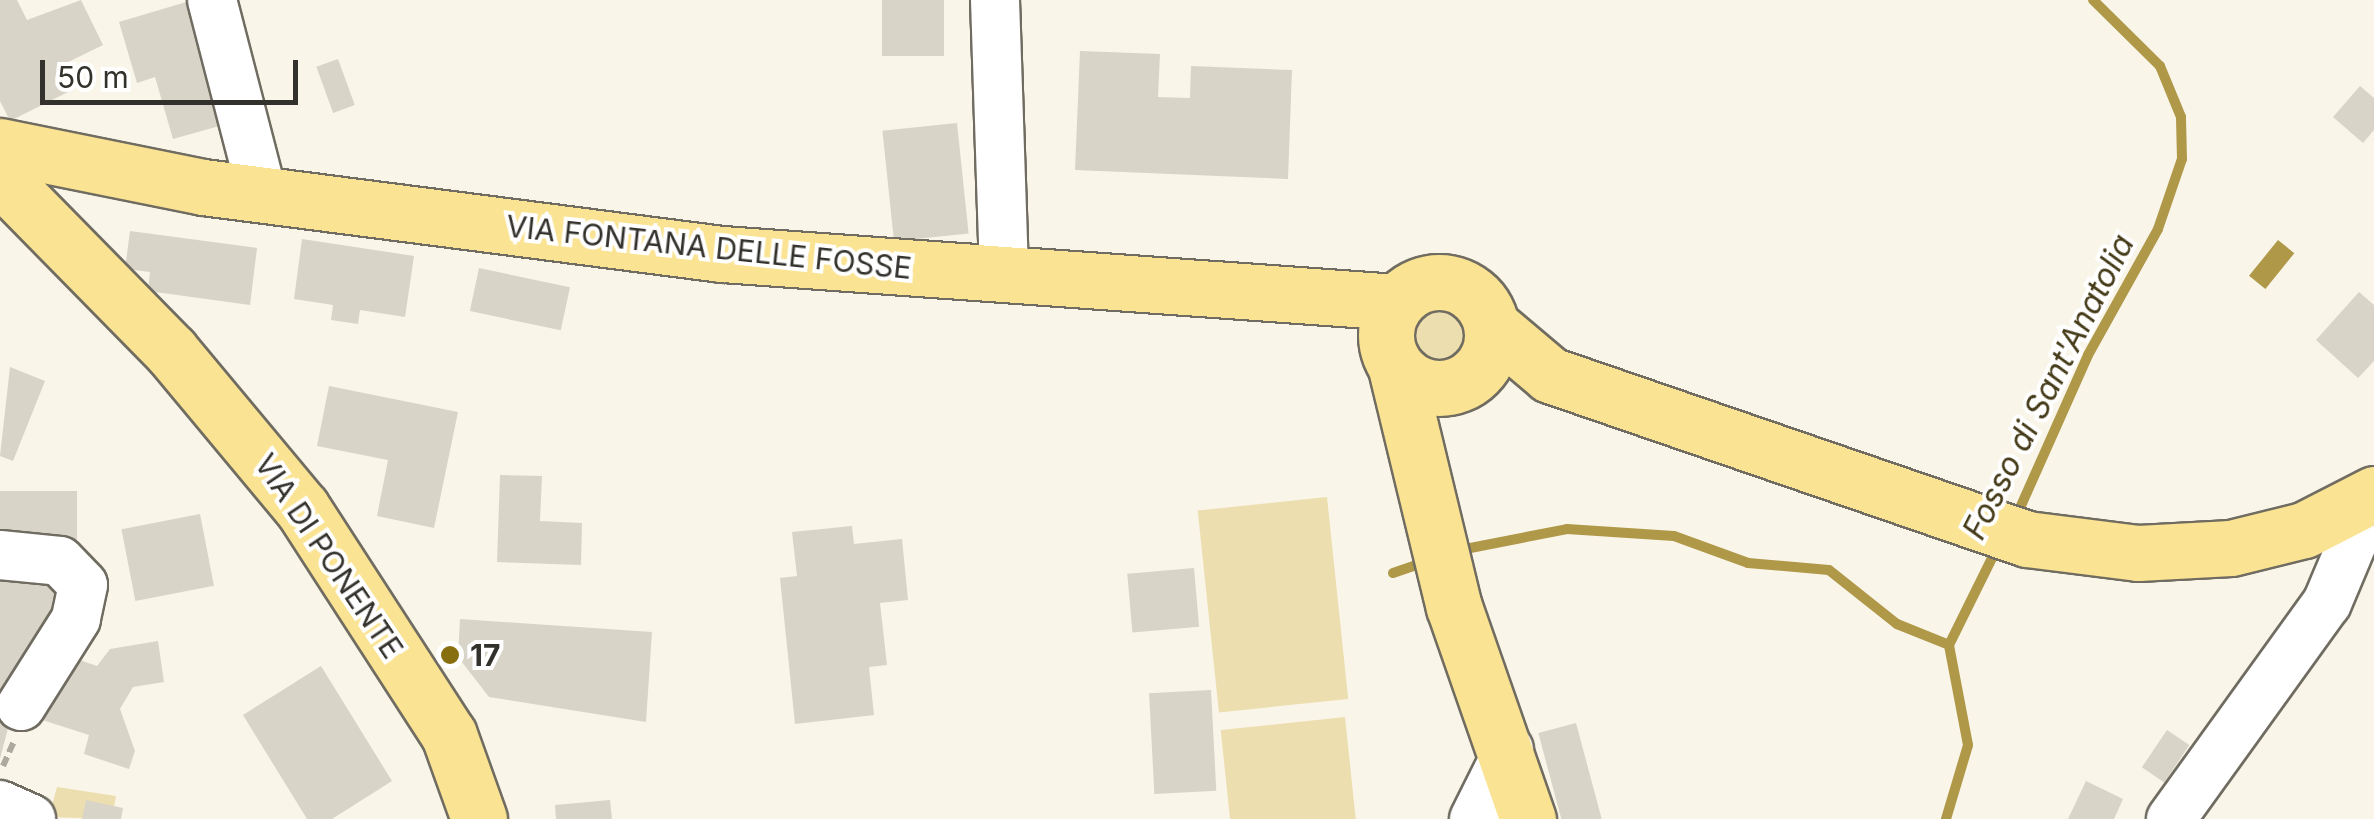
<!DOCTYPE html>
<html>
<head>
<meta charset="utf-8">
<style>
	body { margin:0 }
	#map { position:relative; width:2374px; height:819px; overflow:hidden; background:#f9f5e8; font-family:Inter,sans-serif }
	div>[style] { position:absolute }
	.green>* { inset:0; background:#eddeb0; transform-origin:0 0 }
	.round { border-radius:50% }
	.water>* { inset:0; background:#b09849; transform-origin:0 0 }
	.stream>* { height:10px; margin:-5px; padding:0 5px; transform-origin:5px; border-radius:5px; background:#b09849 }
	.building>* { inset:0; background:#d8d4c7; transform-origin:0 0 }
	.path>* { height:6px; margin-top:-3px; transform-origin:0; background:repeating-linear-gradient(90deg,#aca99f 0 10px,transparent 0 15px) }
	.roads { filter:drop-shadow(2px 0 #706c61) drop-shadow(-2px 0 #706c61) drop-shadow(0 2px #706c61) drop-shadow(0 -2px #706c61) }
	.minor>* { height:48px; margin:-24px; padding:0 24px; transform-origin:24px; border-radius:24px; background:#fff }
	.major>* { height:55px; margin:-27.5px; padding:0 27.5px; transform-origin:27.5px; border-radius:27.5px; background:#fae392 }
	.major>.ring { margin:-27.5px; padding:0; box-sizing:content-box; background:none; border:55px solid #fae392; border-radius:50% }
	.dots>* { width:28px; height:28px; translate:-50% -50%; box-sizing:border-box; border:5px solid #fff; border-radius:50% }
	span { translate:-50% -50%; white-space:nowrap; text-align:center; line-height:1.15; -webkit-text-stroke:8px #fff; paint-order:stroke }
	.street-label { font-size:30px; color:#33312c }
	.poi-label { font-size:30px; color:#33312c; font-weight:700 }
	.left { translate:0 -50%; text-align:left }
	.water-label { font-size:32px; color:#443a17; font-style:italic }
	.scale { position:absolute; left:40px; top:60px; width:258px; height:45px; box-sizing:border-box; border:5px solid #33312c; border-top:0; padding-left:12px; font-size:30px; line-height:35px; white-space:nowrap; color:#33312c; -webkit-text-stroke:8px #fff; paint-order:stroke }
</style>
</head>
<body>
<div id="map">
	<div class="green">
		<div class="round" style="left:1402px;top:300px;width:70px;height:70px"></div>
		<div style="left:1327px;top:497px;width:203px;height:130px;rotate:84deg"></div>
		<div style="left:1345px;top:717px;width:103px;height:125px;rotate:84deg"></div>
		<div style="clip-path:polygon(57px 787px,116px 796px,112px 819px,49px 817px)"></div>
	</div>
	<div class="water">
		<div style="left:2278px;top:240px;width:21px;height:46px;rotate:39deg"></div>
	</div>
	<div class="stream">
		<div style="left:2016px;top:517px;width:177px;rotate:-66deg"></div>
		<div style="left:2088px;top:355px;width:144px;rotate:-60.9deg"></div>
		<div style="left:2158px;top:229px;width:74px;rotate:-71.1deg"></div>
		<div style="left:2182px;top:159px;width:42px;rotate:-91.4deg"></div>
		<div style="left:2181px;top:117px;width:55px;rotate:-112.4deg"></div>
		<div style="left:2160px;top:66px;width:94px;rotate:-135.4deg"></div>
		<div style="left:1455px;top:551px;width:114px;rotate:-11.1deg"></div>
		<div style="left:1567px;top:529px;width:107px;rotate:3.7deg"></div>
		<div style="left:1674px;top:536px;width:79px;rotate:20deg"></div>
		<div style="left:1748px;top:563px;width:81px;rotate:4.9deg"></div>
		<div style="left:1829px;top:570px;width:87px;rotate:38.5deg"></div>
		<div style="left:1897px;top:624px;width:56px;rotate:22deg"></div>
		<div style="left:1393px;top:573px;width:34px;rotate:-19deg"></div>
		<div style="left:1946px;top:819px;width:77px;rotate:-73.4deg"></div>
		<div style="left:1968px;top:745px;width:102px;rotate:-100.8deg"></div>
		<div style="left:1949px;top:645px;width:108px;rotate:-63.7deg"></div>
	</div>
	<div class="building">
		<div style="clip-path:polygon(0 0,17px 0,27px 20px,81px 0,103px 45px,58px 67px,70px 91px,10px 121px,0 101px)"></div>
		<div style="clip-path:polygon(193px 0,223px 125px,173px 139px,155px 77px,137px 83px,119px 22px)"></div>
		<div style="left:882px;top:0;width:62px;height:56px"></div>
		<div style="clip-path:polygon(1080px 51px,1160px 54px,1158px 97px,1190px 98px,1191px 66px,1292px 70px,1288px 179px,1075px 170px)"></div>
		<div style="left:338px;top:59px;width:49px;height:23px;rotate:70deg"></div>
		<div style="clip-path:polygon(2360px 86px,2374px 98px,2374px 130px,2363px 143px,2333px 117px)"></div>
		<div style="left:957px;top:123px;width:111px;height:75px;rotate:84deg"></div>
		<div style="clip-path:polygon(130px 231px,257px 248px,250px 305px,148px 291px,150px 272px,125px 269px)"></div>
		<div style="clip-path:polygon(302px 239px,414px 256px,405px 317px,360px 310px,358px 324px,331px 320px,333px 305px,294px 299px)"></div>
		<div style="left:479px;top:268px;width:93px;height:44px;rotate:12deg"></div>
		<div style="clip-path:polygon(2359px 292px,2374px 305px,2374px 361px,2358px 378px,2316px 340px)"></div>
		<div style="clip-path:polygon(10px 367px,45px 381px,13px 461px,0 456px)"></div>
		<div style="clip-path:polygon(329px 386px,458px 412px,434px 528px,377px 516px,388px 460px,317px 446px)"></div>
		<div style="clip-path:polygon(500px 475px,542px 476px,540px 521px,582px 523px,581px 565px,497px 562px)"></div>
		<div style="left:77px;top:491px;width:64px;height:77px;rotate:90deg"></div>
		<div style="left:200px;top:514px;width:73px;height:80px;rotate:79deg"></div>
		<div style="clip-path:polygon(852px 526px,854px 544px,902px 539px,908px 600px,880px 603px,887px 665px,869px 667px,874px 715px,795px 724px,780px 578px,797px 576px,792px 532px)"></div>
		<div style="left:1194px;top:568px;width:59px;height:67px;rotate:85deg"></div>
		<div style="clip-path:polygon(0 575px,57px 582px,51px 635px,22px 674px,0 759px)"></div>
		<div style="clip-path:polygon(460px 619px,652px 632px,646px 722px,489px 697px,458px 657px)"></div>
		<div style="clip-path:polygon(158px 641px,164px 682px,133px 687px,120px 709px,135px 751px,129px 769px,84px 754px,89px 735px,30px 716px,68px 656px,97px 666px,110px 649px)"></div>
		<div style="clip-path:polygon(321px 666px,392px 781px,332px 819px,307px 819px,243px 715px)"></div>
		<div style="left:1211px;top:690px;width:101px;height:62px;rotate:87deg"></div>
		<div style="left:1576px;top:723px;width:99px;height:39px;rotate:75deg"></div>
		<div style="left:2167px;top:730px;width:27px;height:45px;rotate:34deg"></div>
		<div style="clip-path:polygon(2086px 781px,2123px 799px,2114px 819px,2068px 819px)"></div>
		<div style="clip-path:polygon(86px 800px,123px 808px,121px 819px,82px 819px)"></div>
		<div style="clip-path:polygon(610px 800px,612px 819px,556px 819px,555px 805px)"></div>
	</div>
	<div class="path">
		<div style="left:3px;top:766px;width:27px;rotate:-66deg"></div>
	</div>
	<div class="roads">
		<div class="minor">
			<div style="left:212px;top:0;width:200px;rotate:75.5deg"></div>
			<div style="left:995px;top:0;width:272px;rotate:88.1deg"></div>
			<div style="left:0;top:555px;width:60px;rotate:5.7deg"></div>
			<div style="left:60px;top:561px;width:33px;rotate:46deg"></div>
			<div style="left:83px;top:585px;width:35px;rotate:102deg"></div>
			<div style="left:76px;top:619px;width:103px;rotate:122.3deg"></div>
			<div style="left:0;top:805px;width:34px;rotate:24deg"></div>
			<div style="left:1474px;top:819px;width:78px;rotate:-63.4deg"></div>
			<div style="left:2171px;top:819px;width:266px;rotate:-54.2deg"></div>
			<div style="left:2327px;top:603px;width:116px;rotate:-67.2deg"></div>
		</div>
		<div class="major">
			<div style="left:0;top:146px;width:207px;rotate:11.4deg"></div>
			<div style="left:203px;top:187px;width:523px;rotate:7.36deg"></div>
			<div style="left:722px;top:254px;width:676px;rotate:4.07deg"></div>
			<div style="left:0;top:177px;width:244px;rotate:45.5deg"></div>
			<div style="left:171px;top:351px;width:204px;rotate:50.2deg"></div>
			<div style="left:302px;top:508px;width:270px;rotate:57.1deg"></div>
			<div style="left:449px;top:735px;width:89px;rotate:70.3deg"></div>
			<div class="ring" style="left:1386px;top:282px;width:51px;height:51px"></div>
			<div style="left:1492px;top:326px;width:76px;rotate:40.2deg"></div>
			<div style="left:1550px;top:375px;width:504px;rotate:18.97deg"></div>
			<div style="left:2027px;top:539px;width:112px;rotate:7.2deg"></div>
			<div style="left:2138px;top:553px;width:93px;rotate:-3.1deg"></div>
			<div style="left:2231px;top:548px;width:75px;rotate:-13.9deg"></div>
			<div style="left:2304px;top:530px;width:79px;rotate:-27.2deg"></div>
			<div style="left:1396px;top:368px;width:246px;rotate:76.4deg"></div>
			<div style="left:1454px;top:607px;width:225px;rotate:70.8deg"></div>
		</div>
	</div>
	<div class="dots">
		<div style="left:450px;top:655px;background:#876e0e"></div>
	</div>
	<div class="street-label">
		<span style="left:709px;top:247px;rotate:6deg">VIA FONTANA DELLE FOSSE</span>
		<span style="left:329px;top:556px;rotate:56deg">VIA DI PONENTE</span>
	</div>
	<div class="poi-label">
		<span class="left" style="left:470px;top:655px">17</span>
	</div>
	<div class="water-label">
		<span style="left:2049px;top:387px;rotate:-63deg">Fosso di Sant'Anatolia</span>
	</div>
	<div class="scale">50 m</div>
</div>
</body>
</html>
